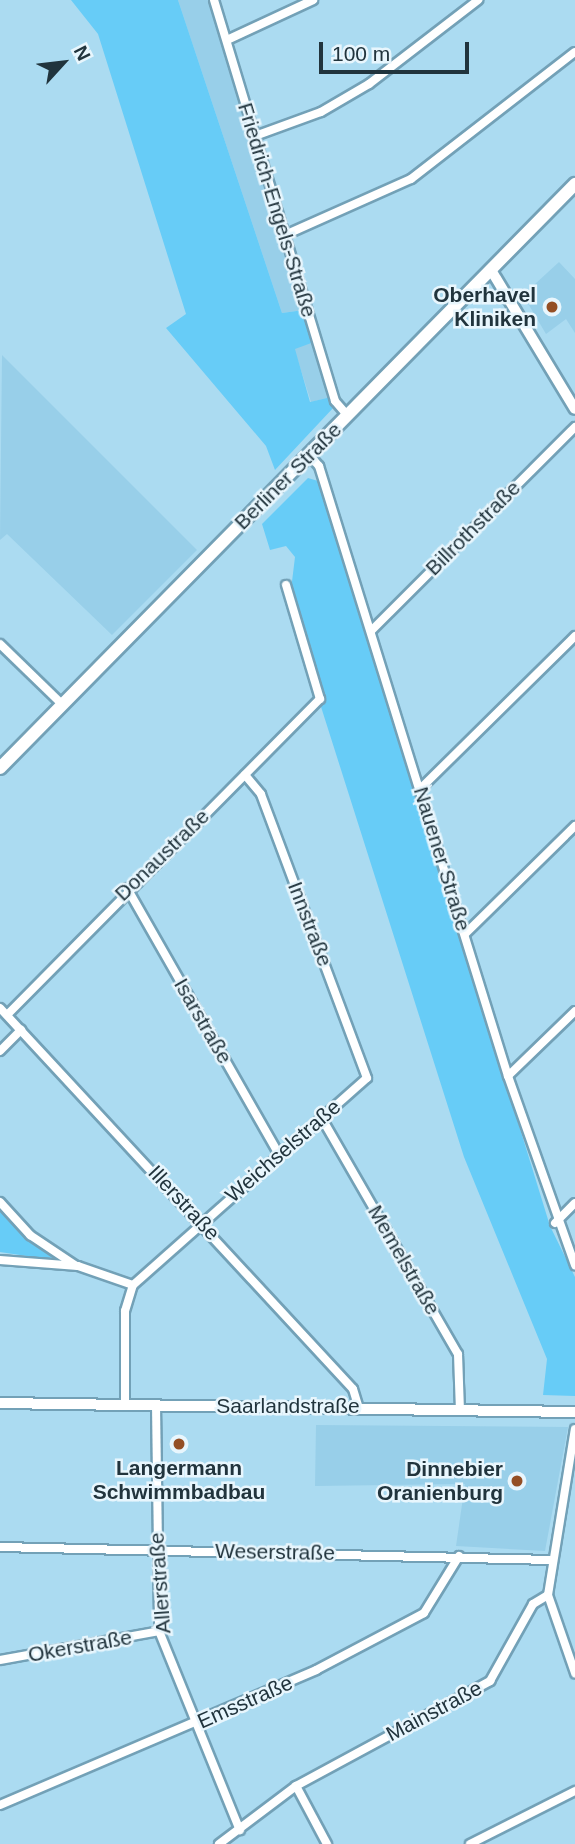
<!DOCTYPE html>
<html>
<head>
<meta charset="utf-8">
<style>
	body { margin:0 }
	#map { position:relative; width:575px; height:1844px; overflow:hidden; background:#abdbf1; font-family:Arial,sans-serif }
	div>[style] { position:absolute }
	.built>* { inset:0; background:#98cfe9 }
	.green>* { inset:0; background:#67ccf7 }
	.roads { filter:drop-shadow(2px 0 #73a1b7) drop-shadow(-2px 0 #73a1b7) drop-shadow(0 2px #73a1b7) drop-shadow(0 -2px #73a1b7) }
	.minor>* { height:8px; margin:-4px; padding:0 4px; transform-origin:4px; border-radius:4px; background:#fff }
	.tertiary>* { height:10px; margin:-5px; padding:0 5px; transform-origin:5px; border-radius:5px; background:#fff }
	.secondary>* { height:12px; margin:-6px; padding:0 6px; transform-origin:6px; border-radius:6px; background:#fff }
	.dots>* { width:19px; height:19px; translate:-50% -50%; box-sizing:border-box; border:4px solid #e8f6fd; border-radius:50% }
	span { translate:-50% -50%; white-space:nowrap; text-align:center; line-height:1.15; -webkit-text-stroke:5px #e8f6fd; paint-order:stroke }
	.street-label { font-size:21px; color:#21343d }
	.poi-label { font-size:21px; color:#21343d; font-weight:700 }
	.right { translate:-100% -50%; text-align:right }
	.north { position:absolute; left:28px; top:28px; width:70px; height:70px; -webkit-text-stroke:5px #e8f6fd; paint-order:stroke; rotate:63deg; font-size:19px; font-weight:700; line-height:28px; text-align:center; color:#21343d }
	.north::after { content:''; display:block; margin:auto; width:24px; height:32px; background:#21343d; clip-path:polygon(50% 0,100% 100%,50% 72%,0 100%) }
	.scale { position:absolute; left:319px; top:42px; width:150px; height:32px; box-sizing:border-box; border:4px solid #21343d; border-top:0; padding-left:9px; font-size:21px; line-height:24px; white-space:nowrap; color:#21343d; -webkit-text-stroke:5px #e8f6fd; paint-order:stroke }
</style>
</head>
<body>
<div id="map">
	<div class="built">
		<div style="clip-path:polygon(178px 0,212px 0,331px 397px,311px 402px,294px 348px,304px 310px,282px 313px)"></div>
		<div style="clip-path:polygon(559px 262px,575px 279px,575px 333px,566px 319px,546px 334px,523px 295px)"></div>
		<div style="clip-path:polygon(2px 355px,197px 550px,112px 635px,7px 534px,0 540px)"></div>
		<div style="clip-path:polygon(316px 1425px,568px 1427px,545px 1551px,456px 1546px,465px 1484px,315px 1486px)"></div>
	</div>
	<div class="green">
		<div style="clip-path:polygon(71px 0,178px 0,282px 313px,304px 310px,314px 342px,295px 349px,310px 402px,331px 397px,334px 407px,275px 470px,266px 446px,166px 328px,186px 314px,98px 34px)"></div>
		<div style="clip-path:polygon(308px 478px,318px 481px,325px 496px,550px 1226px,575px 1277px,575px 1396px,543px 1395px,547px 1359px,464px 1157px,289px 606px,295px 557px,286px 546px,270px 550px,262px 524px)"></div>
		<div style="clip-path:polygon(0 1206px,26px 1238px,60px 1261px,0 1252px)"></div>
	</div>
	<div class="roads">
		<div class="minor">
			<div style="left:214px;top:0;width:419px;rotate:73.2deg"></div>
			<div style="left:335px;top:401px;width:20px;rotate:49deg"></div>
			<div style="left:227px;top:40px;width:95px;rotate:-24.9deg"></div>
			<div style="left:255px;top:136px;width:70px;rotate:-20deg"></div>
			<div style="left:321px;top:112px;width:56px;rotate:-30.3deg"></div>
			<div style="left:369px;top:84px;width:138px;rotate:-37.6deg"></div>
			<div style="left:285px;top:235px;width:138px;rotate:-24deg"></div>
			<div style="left:411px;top:179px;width:207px;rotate:-37.8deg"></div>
			<div style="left:309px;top:455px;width:15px;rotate:48deg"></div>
			<div style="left:319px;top:466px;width:639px;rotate:72.79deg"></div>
			<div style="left:508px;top:1076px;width:201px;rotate:70.5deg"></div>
			<div style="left:372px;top:630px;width:287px;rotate:-45deg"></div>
			<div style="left:0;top:644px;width:88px;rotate:44.1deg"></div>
			<div style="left:420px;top:789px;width:218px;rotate:-44.6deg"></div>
			<div style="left:127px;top:888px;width:306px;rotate:60.3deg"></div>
			<div style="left:465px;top:934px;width:154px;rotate:-44.5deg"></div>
			<div style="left:0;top:1008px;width:519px;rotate:47.18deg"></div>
			<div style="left:353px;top:1389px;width:17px;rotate:73deg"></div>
			<div style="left:7px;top:1015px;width:445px;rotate:-45.3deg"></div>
			<div style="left:320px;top:699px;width:119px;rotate:-106.6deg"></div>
			<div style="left:0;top:1051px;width:30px;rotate:-45deg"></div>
			<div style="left:508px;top:1076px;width:93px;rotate:-44.1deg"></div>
			<div style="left:321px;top:1117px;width:274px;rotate:60deg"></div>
			<div style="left:458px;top:1354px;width:56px;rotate:88deg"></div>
			<div style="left:0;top:1202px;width:45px;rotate:47.7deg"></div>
			<div style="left:30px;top:1235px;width:54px;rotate:33.7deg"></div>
			<div style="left:555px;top:1223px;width:28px;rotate:-45deg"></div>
			<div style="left:0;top:1260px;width:78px;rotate:4.4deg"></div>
			<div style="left:78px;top:1266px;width:58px;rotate:19.1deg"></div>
			<div style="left:125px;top:1404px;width:93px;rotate:-90deg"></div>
			<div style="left:125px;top:1311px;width:27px;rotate:-73deg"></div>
			<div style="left:133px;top:1285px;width:312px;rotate:-41.5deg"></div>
			<div style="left:367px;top:1078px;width:303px;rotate:-110.5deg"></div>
			<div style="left:261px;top:794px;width:25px;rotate:-130deg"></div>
			<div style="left:156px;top:1405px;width:226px;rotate:89.2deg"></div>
			<div style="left:159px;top:1631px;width:215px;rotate:67.9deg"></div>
			<div style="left:0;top:1547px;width:550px;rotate:1.35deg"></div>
			<div style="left:548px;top:1595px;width:83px;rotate:70.9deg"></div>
			<div style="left:0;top:1660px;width:162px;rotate:-10.3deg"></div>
			<div style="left:296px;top:1786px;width:66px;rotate:61.9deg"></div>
			<div style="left:0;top:1805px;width:344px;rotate:-23.1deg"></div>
			<div style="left:316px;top:1670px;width:122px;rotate:-27.8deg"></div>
			<div style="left:424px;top:1613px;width:67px;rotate:-58.4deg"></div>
			<div style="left:219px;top:1844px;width:96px;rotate:-37deg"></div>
			<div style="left:296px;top:1786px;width:221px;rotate:-28.4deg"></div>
			<div style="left:490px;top:1681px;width:88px;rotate:-60.8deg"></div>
			<div style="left:533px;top:1604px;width:17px;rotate:-31deg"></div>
			<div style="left:548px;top:1595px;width:168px;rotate:-80.8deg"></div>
			<div style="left:470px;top:1844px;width:118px;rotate:-26.8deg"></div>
		</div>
		<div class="tertiary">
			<div style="left:491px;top:270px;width:162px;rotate:58.9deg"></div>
			<div style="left:0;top:1403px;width:575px;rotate:0.9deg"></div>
		</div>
		<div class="secondary">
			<div style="left:0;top:768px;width:820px;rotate:-45.44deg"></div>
		</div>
	</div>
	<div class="dots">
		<div style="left:552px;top:307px;background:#944f25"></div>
		<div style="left:179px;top:1444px;background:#944f25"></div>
		<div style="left:517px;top:1481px;background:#944f25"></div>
	</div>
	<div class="street-label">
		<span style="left:277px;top:210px;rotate:73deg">Friedrich-Engels-Straße</span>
		<span style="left:288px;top:476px;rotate:-45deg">Berliner Straße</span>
		<span style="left:473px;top:528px;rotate:-45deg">Billrothstraße</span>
		<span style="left:162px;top:855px;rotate:-44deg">Donaustraße</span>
		<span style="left:442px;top:859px;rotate:73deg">Nauener Straße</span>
		<span style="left:310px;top:924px;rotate:69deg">Innstraße</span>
		<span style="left:203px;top:1021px;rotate:60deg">Isarstraße</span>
		<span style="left:283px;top:1151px;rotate:-41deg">Weichselstraße</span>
		<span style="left:184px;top:1203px;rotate:47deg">Illerstraße</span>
		<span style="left:404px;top:1260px;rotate:60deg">Memelstraße</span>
		<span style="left:288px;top:1406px">Saarlandstraße</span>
		<span style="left:275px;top:1552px;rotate:1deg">Weserstraße</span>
		<span style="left:160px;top:1583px;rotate:-94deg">Allerstraße</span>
		<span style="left:80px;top:1646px;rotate:-10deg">Okerstraße</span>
		<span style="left:245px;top:1702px;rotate:-24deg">Emsstraße</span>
		<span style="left:434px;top:1711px;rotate:-28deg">Mainstraße</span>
	</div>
	<div class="poi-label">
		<span class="right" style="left:536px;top:307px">Oberhavel<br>Kliniken</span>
		<span style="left:179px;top:1480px">Langermann<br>Schwimmbadbau</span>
		<span class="right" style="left:503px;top:1481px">Dinnebier<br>Oranienburg</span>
	</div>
	<div class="north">N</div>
	<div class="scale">100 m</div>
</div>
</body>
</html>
